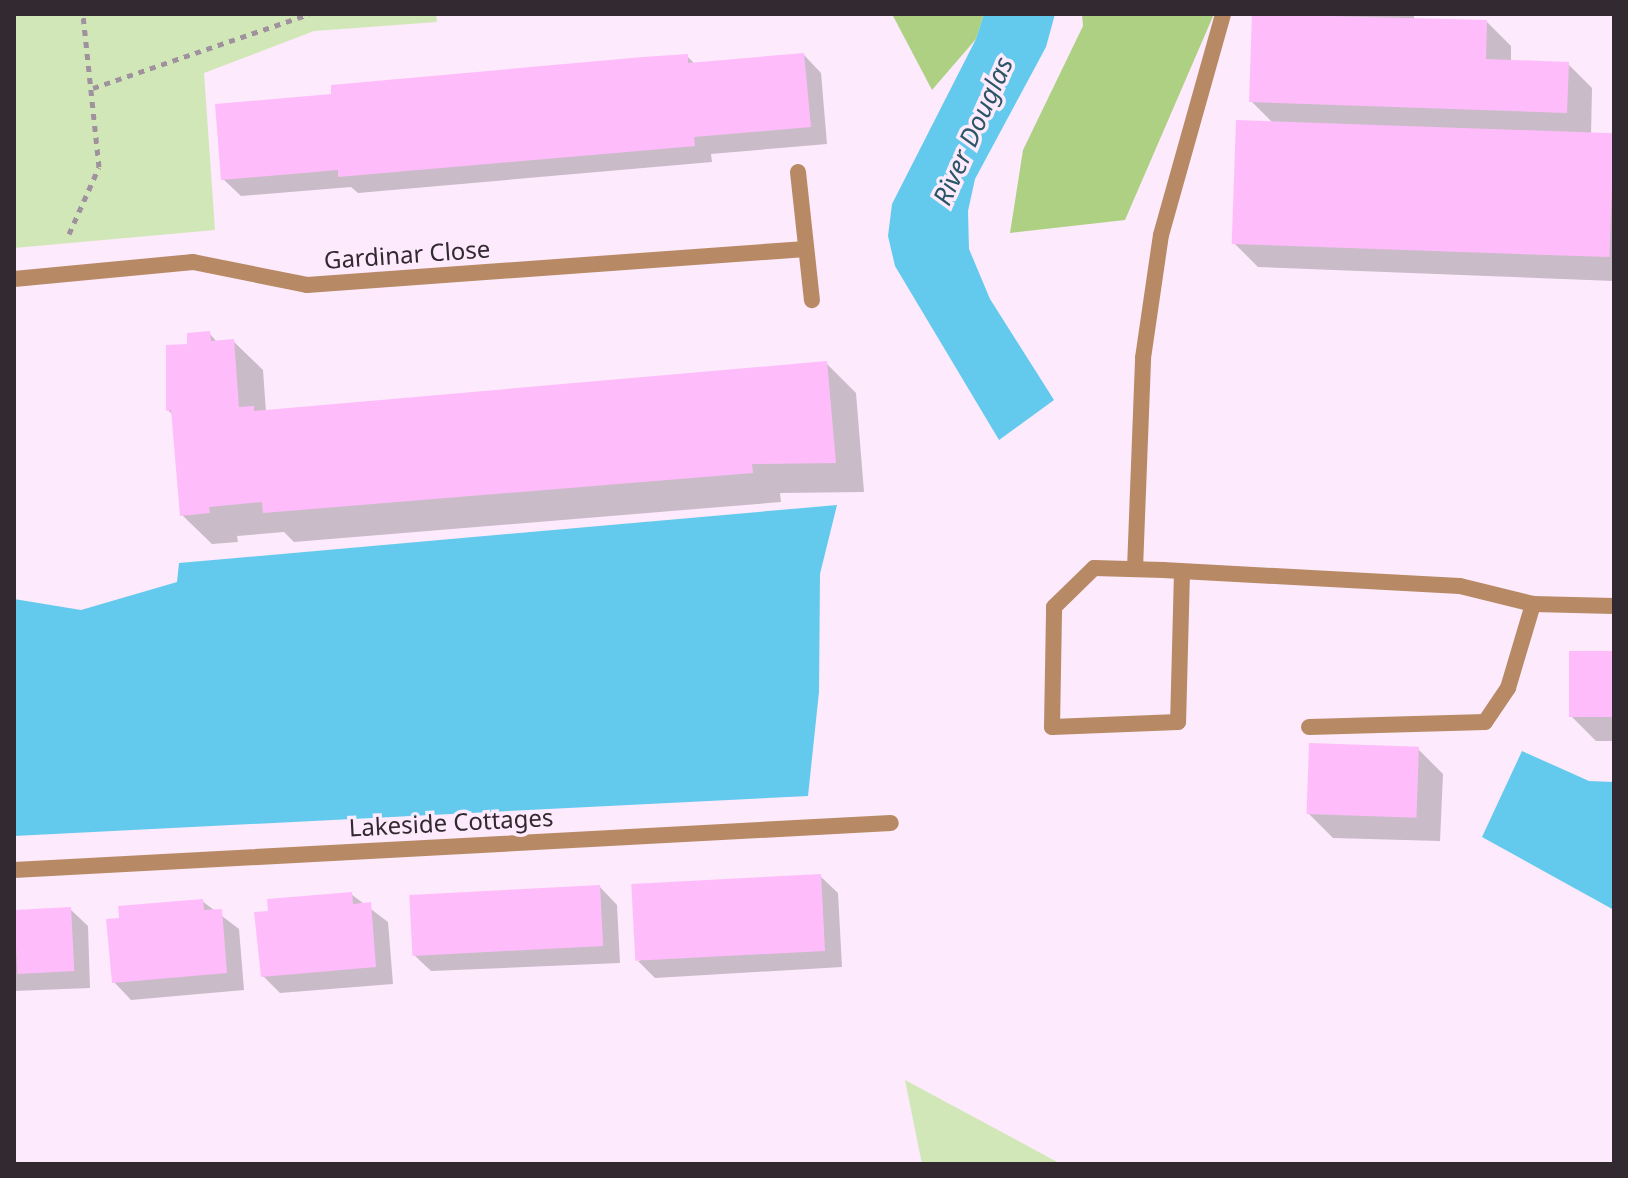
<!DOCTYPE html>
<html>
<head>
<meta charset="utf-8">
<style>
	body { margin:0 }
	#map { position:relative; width:1628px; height:1178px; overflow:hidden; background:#fdeafc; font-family:"Noto Sans",sans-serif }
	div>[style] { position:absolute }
	.green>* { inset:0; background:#d1e7b7 }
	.forest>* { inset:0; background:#aed083 }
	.water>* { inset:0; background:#63caee }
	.shadow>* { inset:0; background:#0003 }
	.building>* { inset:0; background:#febdfa; transform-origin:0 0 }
	.path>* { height:5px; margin-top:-2.5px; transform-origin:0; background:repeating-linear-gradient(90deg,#9f919e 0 6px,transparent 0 12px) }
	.lane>* { height:16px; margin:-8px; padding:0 8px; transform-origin:8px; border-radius:8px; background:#b78a65 }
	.street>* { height:16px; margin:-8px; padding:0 8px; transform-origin:8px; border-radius:8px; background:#b78a65 }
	span { translate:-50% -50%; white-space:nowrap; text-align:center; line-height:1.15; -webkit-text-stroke:7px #fdeafc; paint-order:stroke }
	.street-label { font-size:24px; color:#322931 }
	.water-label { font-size:26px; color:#2a5665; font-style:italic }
	.frame { position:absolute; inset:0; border:16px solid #322931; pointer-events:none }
</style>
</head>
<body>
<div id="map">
	<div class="green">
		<div style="clip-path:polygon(14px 14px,436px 14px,437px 22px,314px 31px,204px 73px,215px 230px,14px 248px)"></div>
		<div style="clip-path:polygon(905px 1080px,1061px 1164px,922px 1164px)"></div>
	</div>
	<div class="forest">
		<div style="clip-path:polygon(892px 14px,984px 14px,976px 39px,932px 90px)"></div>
		<div style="clip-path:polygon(1082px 14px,1214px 14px,1125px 220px,1010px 233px,1023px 150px,1083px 26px)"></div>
	</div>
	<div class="water">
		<div style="clip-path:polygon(984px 14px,1055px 14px,1046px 47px,975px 179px,968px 211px,969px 249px,990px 299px,1054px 400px,999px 440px,895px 266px,888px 236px,892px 204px,976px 39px)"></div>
		<div style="clip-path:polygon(837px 505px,820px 574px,819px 692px,808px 796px,14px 836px,14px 599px,81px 610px,177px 582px,179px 563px)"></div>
		<div style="clip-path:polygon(1522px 751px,1589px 781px,1614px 782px,1614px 910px,1482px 837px)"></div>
	</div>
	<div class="shadow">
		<div style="clip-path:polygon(1254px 14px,1414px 14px,1414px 19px,1487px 22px,1511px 46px,1511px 62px,1568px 64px,1592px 88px,1591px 136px,1614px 137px,1614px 281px,1258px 267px,1234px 243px,1274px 124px,1251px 101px)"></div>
		<div style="clip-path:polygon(804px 55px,821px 73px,827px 144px,711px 154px,712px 162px,358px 193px,351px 187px,241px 196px,223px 179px,333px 96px,687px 56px,696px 65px)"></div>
		<div style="clip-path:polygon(209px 333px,217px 342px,233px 341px,263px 370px,266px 412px,826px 363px,856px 393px,864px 492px,780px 493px,781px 502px,294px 542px,284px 532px,237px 536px,238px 542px,212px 544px,182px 515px,174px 416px,168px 410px,189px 346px)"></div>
		<div style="clip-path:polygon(1614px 653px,1614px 741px,1596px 741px,1571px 716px)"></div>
		<div style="clip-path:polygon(1418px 749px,1443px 774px,1440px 841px,1333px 838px,1308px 813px)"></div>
		<div style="clip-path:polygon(820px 876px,838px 893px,842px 967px,655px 978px,638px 961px)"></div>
		<div style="clip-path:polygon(600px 887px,617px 905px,620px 963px,431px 971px,413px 954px)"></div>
		<div style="clip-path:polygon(351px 894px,388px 922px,393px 984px,280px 993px,263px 976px)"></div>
		<div style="clip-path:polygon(202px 901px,239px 929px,244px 990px,131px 1000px,114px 982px)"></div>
		<div style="clip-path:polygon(70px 909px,88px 926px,90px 988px,14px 991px,14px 911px)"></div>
	</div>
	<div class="building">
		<div style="clip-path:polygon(1252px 14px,1487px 20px,1486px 59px,1569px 62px,1567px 113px,1249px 102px)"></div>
		<div style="clip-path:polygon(804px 53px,811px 127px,694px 137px,695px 146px,650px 150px,338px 177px,338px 170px,221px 180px,215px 104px,331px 94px,331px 85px,643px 57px,688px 54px,688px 63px)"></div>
		<div style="left:1236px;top:120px;width:378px;height:124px;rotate:2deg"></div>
		<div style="clip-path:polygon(210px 331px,211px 341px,234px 339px,239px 407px,254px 406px,254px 411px,827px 361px,836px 463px,752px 464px,753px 473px,263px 513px,262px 502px,209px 507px,210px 513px,180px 516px,171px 410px,166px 411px,166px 345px,187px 344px,187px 333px)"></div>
		<div style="left:1569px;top:651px;width:45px;height:66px"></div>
		<div style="left:1309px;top:743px;width:110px;height:71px;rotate:2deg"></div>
		<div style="left:821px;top:874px;width:77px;height:190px;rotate:87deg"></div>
		<div style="left:600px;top:885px;width:61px;height:191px;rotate:87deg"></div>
		<div style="clip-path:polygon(352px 892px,353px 904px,371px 902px,376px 967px,261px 977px,254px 912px,268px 911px,267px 899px)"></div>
		<div style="clip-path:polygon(203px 899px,204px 910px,222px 909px,227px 973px,112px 983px,106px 919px,119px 918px,118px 906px)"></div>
		<div style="left:71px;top:907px;width:64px;height:57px;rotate:87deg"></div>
	</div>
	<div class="path">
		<div style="left:93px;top:88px;width:228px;rotate:-18.9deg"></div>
		<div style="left:69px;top:234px;width:73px;rotate:-65.9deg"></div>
		<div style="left:99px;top:167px;width:154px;rotate:-96deg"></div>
	</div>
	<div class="lane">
		<div style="left:1135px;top:569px;width:211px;rotate:-87.8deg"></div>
		<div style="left:1143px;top:358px;width:124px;rotate:-81.7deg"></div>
		<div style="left:1161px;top:235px;width:230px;rotate:-74.3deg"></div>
		<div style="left:1182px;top:572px;width:150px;rotate:91.5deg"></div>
		<div style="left:1178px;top:722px;width:126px;rotate:177.7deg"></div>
		<div style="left:1052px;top:727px;width:120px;rotate:-89deg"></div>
		<div style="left:1054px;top:607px;width:56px;rotate:-44.3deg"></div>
		<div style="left:1094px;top:568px;width:69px;rotate:1.7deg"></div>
		<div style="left:1163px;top:570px;width:297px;rotate:3.1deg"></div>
		<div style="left:1460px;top:586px;width:75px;rotate:13.9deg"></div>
		<div style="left:1533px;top:604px;width:81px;rotate:1.4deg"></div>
		<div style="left:1309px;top:727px;width:176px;rotate:-1.6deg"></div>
		<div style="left:1485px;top:722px;width:41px;rotate:-55.9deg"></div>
		<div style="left:1508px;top:688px;width:88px;rotate:-73.4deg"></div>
	</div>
	<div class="street">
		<div style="left:798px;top:172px;width:129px;rotate:83.8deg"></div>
		<div style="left:14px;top:279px;width:180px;rotate:-5.4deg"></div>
		<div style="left:193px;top:262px;width:116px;rotate:11.4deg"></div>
		<div style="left:307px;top:285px;width:500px;rotate:-4.13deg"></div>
		<div style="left:14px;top:870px;width:878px;rotate:-3.07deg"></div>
	</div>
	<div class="street-label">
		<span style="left:407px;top:254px;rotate:-4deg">Gardinar Close</span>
		<span style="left:451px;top:822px;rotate:-3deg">Lakeside Cottages</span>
	</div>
	<div class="water-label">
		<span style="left:973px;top:131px;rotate:-66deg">River Douglas</span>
	</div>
	<div class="frame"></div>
</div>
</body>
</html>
